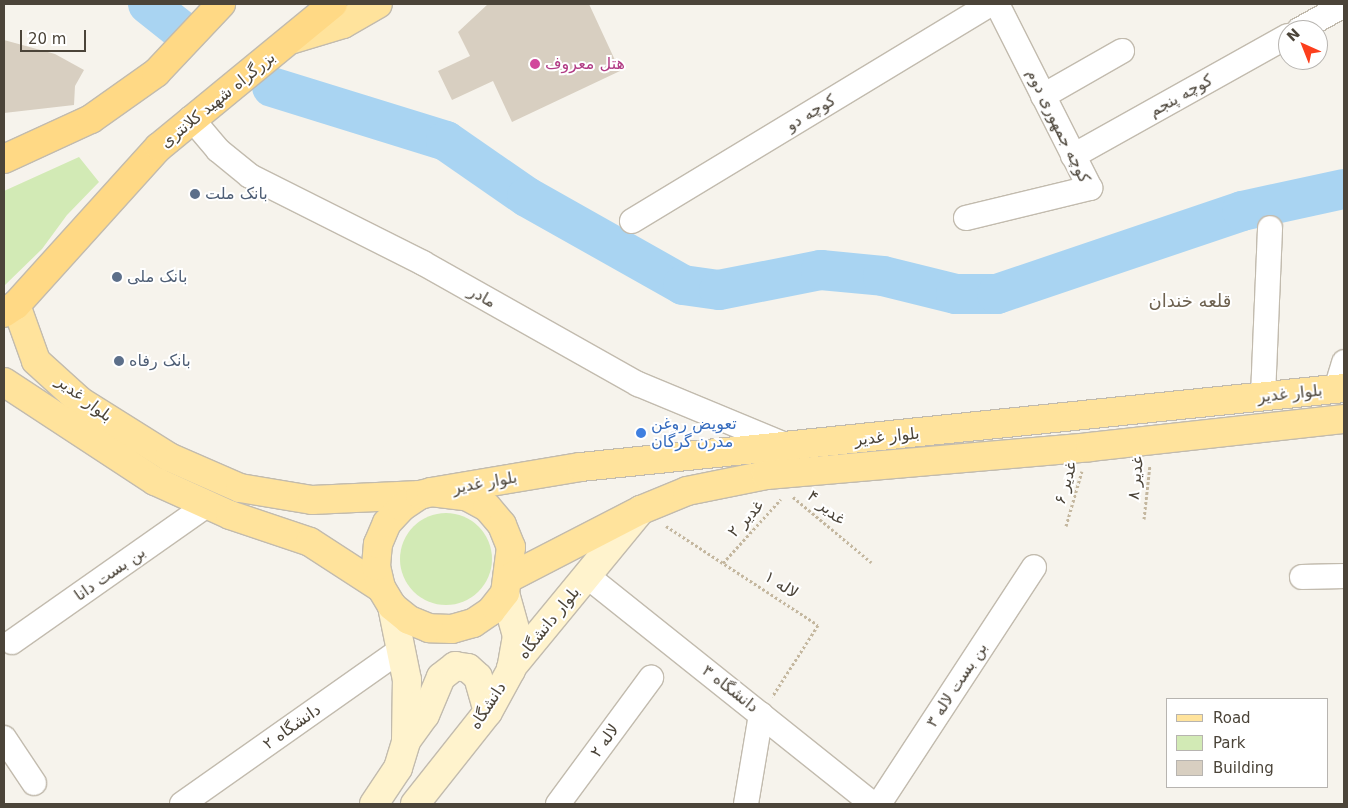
<!DOCTYPE html>
<html>
<head>
<meta charset="utf-8">
<style>
	body { margin:0 }
	#map { position:relative; width:1348px; height:808px; overflow:hidden; background:#f6f3ec; font-family:"DejaVu Sans",Cairo,sans-serif }
	div>[style] { position:absolute }
	.green>* { inset:0; background:#d2eab5 }
	.round { border-radius:50% }
	.river>* { height:40px; margin:-20px; padding:0 20px; transform-origin:20px; border-radius:20px; background:#a9d4f2 }
	.building>* { inset:0; background:#d8cfc1 }
	.path>* { height:3px; margin-top:-1.5px; transform-origin:0; background:repeating-linear-gradient(90deg,#c4b79f 0 2.5px,transparent 0 5px) }
	.roads { filter:drop-shadow(1px 0 #c2bbae) drop-shadow(-1px 0 #c2bbae) drop-shadow(0 1px #c2bbae) drop-shadow(0 -1px #c2bbae) }
	.minor>* { height:24px; margin:-12px; padding:0 12px; transform-origin:12px; border-radius:12px; background:#fff }
	.secondary>* { height:28px; margin:-14px; padding:0 14px; transform-origin:14px; border-radius:14px; background:#fff3cd }
	.primary>* { height:28px; margin:-14px; padding:0 14px; transform-origin:14px; border-radius:14px; background:#ffe39c }
	.trunk>* { height:28px; margin:-14px; padding:0 14px; transform-origin:14px; border-radius:14px; background:#ffd985 }
	.dots>* { width:14px; height:14px; translate:-50% -50%; box-sizing:border-box; border:2px solid #fff; border-radius:50% }
	span { translate:-50% -50%; white-space:nowrap; text-align:center; line-height:1.15; -webkit-text-stroke:4px #fff; paint-order:stroke }
	.hotel-label { font-size:16px; color:#b23c85 }
	.left { translate:0 -50%; text-align:left }
	.street-label { font-size:16px; color:#4b4439 }
	.service-label { font-size:16px; color:#4e5e75 }
	.shop-label { font-size:16px; color:#366cbe }
	.neighbourhood-label { font-size:18px; color:#6e6250 }
	.frame { position:absolute; inset:0; border:5px solid #4b4439; pointer-events:none }
	.legend { position:absolute; left:1166px; top:698px; width:162px; height:90px; box-sizing:border-box; background:#fff; border:1px solid #b7b4b0; margin:0; padding:6px 9px; list-style:none; font-size:15px; color:#4b4439 }
	.legend li { display:flex; align-items:center; gap:10px; height:25px }
	.legend b { width:25px; border:1px solid #b7b4b0 }
	.north { position:absolute; left:1278px; top:20px; width:50px; height:50px; box-sizing:border-box; background:#fff; border:1px solid #b7b4b0; border-radius:50%; rotate:316deg; font-size:14px; font-weight:700; line-height:20px; text-align:center; color:#4b4439 }
	.north::after { content:''; display:block; margin:auto; width:18px; height:22px; background:#fc3f1d; clip-path:polygon(50% 0,100% 100%,50% 72%,0 100%) }
	.scale { position:absolute; left:20px; top:30px; width:66px; height:22px; box-sizing:border-box; border:2px solid #4b4439; border-top:0; padding-left:6px; font-size:15px; line-height:18px; white-space:nowrap; color:#4b4439; -webkit-text-stroke:4px #fff; paint-order:stroke }
</style>
</head>
<body>
<div id="map">
	<div class="green">
		<div style="clip-path:polygon(79px 157px,99px 182px,67px 215px,42px 249px,4px 286px,4px 191px)"></div>
		<div class="round" style="left:400px;top:513px;width:92px;height:92px"></div>
	</div>
	<div class="river">
		<div style="left:148px;top:4px;width:43px;rotate:38.5deg"></div>
		<div style="left:272px;top:87px;width:182px;rotate:17.2deg"></div>
		<div style="left:446px;top:141px;width:98px;rotate:34.7deg"></div>
		<div style="left:527px;top:197px;width:179px;rotate:29.4deg"></div>
		<div style="left:683px;top:285px;width:36px;rotate:8deg"></div>
		<div style="left:719px;top:290px;width:104px;rotate:-11.1deg"></div>
		<div style="left:821px;top:270px;width:62px;rotate:5.5deg"></div>
		<div style="left:883px;top:276px;width:75px;rotate:13.9deg"></div>
		<div style="left:956px;top:294px;width:41px"></div>
		<div style="left:997px;top:294px;width:259px;rotate:-18.7deg"></div>
		<div style="left:1242px;top:211px;width:104px;rotate:-12.2deg"></div>
	</div>
	<div class="building">
		<div style="clip-path:polygon(488px 4px,589px 4px,620px 71px,512px 122px,493px 81px,452px 100px,438px 71px,470px 56px,458px 32px)"></div>
		<div style="clip-path:polygon(4px 40px,55px 54px,84px 70px,75px 86px,74px 105px,4px 113px)"></div>
	</div>
	<div class="path">
		<div style="left:793px;top:497px;width:102px;rotate:39.8deg"></div>
		<div style="left:1144px;top:519px;width:54px;rotate:-83.7deg"></div>
		<div style="left:666px;top:526px;width:181px;rotate:33.1deg"></div>
		<div style="left:818px;top:625px;width:85px;rotate:122.6deg"></div>
		<div style="left:1066px;top:526px;width:57px;rotate:-73.8deg"></div>
		<div style="left:723px;top:563px;width:86px;rotate:-47.8deg"></div>
	</div>
	<div class="roads">
		<div class="minor">
			<div style="left:1299px;top:30px;width:51px;rotate:-29.1deg"></div>
			<div style="left:1043px;top:96px;width:91px;rotate:-29.7deg"></div>
			<div style="left:191px;top:118px;width:42px;rotate:49.8deg"></div>
			<div style="left:218px;top:150px;width:41px;rotate:39.1deg"></div>
			<div style="left:250px;top:176px;width:194px;rotate:26.7deg"></div>
			<div style="left:423px;top:263px;width:247px;rotate:29.4deg"></div>
			<div style="left:638px;top:384px;width:162px;rotate:22.5deg"></div>
			<div style="left:1073px;top:156px;width:246px;rotate:-29.2deg"></div>
			<div style="left:966px;top:218px;width:128px;rotate:-13.6deg"></div>
			<div style="left:1090px;top:188px;width:206px;rotate:-116.8deg"></div>
			<div style="left:632px;top:221px;width:419px;rotate:-31.2deg"></div>
			<div style="left:1336px;top:389px;width:28px;rotate:-73deg"></div>
			<div style="left:1263px;top:396px;width:168px;rotate:-87.6deg"></div>
			<div style="left:587px;top:576px;width:366px;rotate:38.6deg"></div>
			<div style="left:1302px;top:577px;width:42px;rotate:-1.4deg"></div>
			<div style="left:12px;top:642px;width:238px;rotate:-35.1deg"></div>
			<div style="left:4px;top:738px;width:54px;rotate:56.3deg"></div>
			<div style="left:182px;top:804px;width:269px;rotate:-35.2deg"></div>
			<div style="left:558px;top:804px;width:157px;rotate:-53.6deg"></div>
			<div style="left:746px;top:804px;width:91px;rotate:-80.5deg"></div>
			<div style="left:879px;top:804px;width:283px;rotate:-56.8deg"></div>
		</div>
		<div class="secondary">
			<div style="left:511px;top:668px;width:205px;rotate:-50.6deg"></div>
			<div style="left:406px;top:741px;width:32px;rotate:-54deg"></div>
			<div style="left:425px;top:715px;width:41px;rotate:-67.2deg"></div>
			<div style="left:441px;top:677px;width:18px;rotate:-38deg"></div>
			<div style="left:455px;top:666px;width:13px;rotate:9deg"></div>
			<div style="left:468px;top:668px;width:13px;rotate:42deg"></div>
			<div style="left:478px;top:677px;width:36px;rotate:74deg"></div>
			<div style="left:374px;top:804px;width:43px;rotate:-56.3deg"></div>
			<div style="left:398px;top:768px;width:28px;rotate:-73deg"></div>
			<div style="left:406px;top:741px;width:61px;rotate:-89.1deg"></div>
			<div style="left:407px;top:680px;width:76px;rotate:-101.5deg"></div>
			<div style="left:415px;top:804px;width:117px;rotate:-51.6deg"></div>
			<div style="left:488px;top:712px;width:48px;rotate:-61.3deg"></div>
			<div style="left:511px;top:670px;width:35px;rotate:-80deg"></div>
			<div style="left:517px;top:636px;width:45px;rotate:-105.6deg"></div>
		</div>
		<div class="primary">
			<div style="left:293px;top:39px;width:52px;rotate:-16.7deg"></div>
			<div style="left:343px;top:24px;width:40px;rotate:-29.7deg"></div>
			<div style="left:16px;top:305px;width:59px;rotate:70.3deg"></div>
			<div style="left:36px;top:361px;width:59px;rotate:42.3deg"></div>
			<div style="left:80px;top:401px;width:105px;rotate:32.2deg"></div>
			<div style="left:169px;top:457px;width:77px;rotate:23.6deg"></div>
			<div style="left:240px;top:488px;width:73px;rotate:9.5deg"></div>
			<div style="left:312px;top:500px;width:108px;rotate:-2.7deg"></div>
			<div style="left:4px;top:382px;width:181px;rotate:33.3deg"></div>
			<div style="left:155px;top:481px;width:82px;rotate:24.4deg"></div>
			<div style="left:230px;top:515px;width:84px;rotate:18.6deg"></div>
			<div style="left:310px;top:542px;width:85px;rotate:32.9deg"></div>
			<div style="left:431px;top:492px;width:35px;rotate:7deg"></div>
			<div style="left:466px;top:496px;width:24px;rotate:28deg"></div>
			<div style="left:487px;top:507px;width:23px;rotate:50deg"></div>
			<div style="left:502px;top:525px;width:24px;rotate:68deg"></div>
			<div style="left:511px;top:547px;width:46px;rotate:97.4deg"></div>
			<div style="left:505px;top:593px;width:23px;rotate:128deg"></div>
			<div style="left:491px;top:611px;width:22px;rotate:146deg"></div>
			<div style="left:473px;top:623px;width:22px;rotate:164deg"></div>
			<div style="left:452px;top:629px;width:23px;rotate:-178deg"></div>
			<div style="left:429px;top:628px;width:22px;rotate:-158deg"></div>
			<div style="left:409px;top:620px;width:22px;rotate:-141deg"></div>
			<div style="left:392px;top:606px;width:21px;rotate:-121deg"></div>
			<div style="left:381px;top:588px;width:23px;rotate:-103deg"></div>
			<div style="left:376px;top:566px;width:22px;rotate:-85deg"></div>
			<div style="left:378px;top:544px;width:23px;rotate:-67deg"></div>
			<div style="left:387px;top:523px;width:22px;rotate:-47deg"></div>
			<div style="left:402px;top:507px;width:22px;rotate:-34deg"></div>
			<div style="left:420px;top:495px;width:11px;rotate:-15deg"></div>
			<div style="left:431px;top:492px;width:152px;rotate:-9.5deg"></div>
			<div style="left:581px;top:467px;width:767px;rotate:-5.91deg"></div>
			<div style="left:509px;top:578px;width:148px;rotate:-27.3deg"></div>
			<div style="left:641px;top:510px;width:50px;rotate:-22.4deg"></div>
			<div style="left:687px;top:491px;width:81px;rotate:-11.4deg"></div>
			<div style="left:766px;top:475px;width:325px;rotate:-4.9deg"></div>
			<div style="left:1090px;top:447px;width:256px;rotate:-6.3deg"></div>
		</div>
		<div class="trunk">
			<div style="left:4px;top:159px;width:96px;rotate:-24.7deg"></div>
			<div style="left:91px;top:119px;width:80px;rotate:-35.3deg"></div>
			<div style="left:156px;top:73px;width:95px;rotate:-46.7deg"></div>
			<div style="left:4px;top:313px;width:14px;rotate:-34deg"></div>
			<div style="left:16px;top:305px;width:213px;rotate:-47.9deg"></div>
			<div style="left:159px;top:147px;width:225px;rotate:-39.4deg"></div>
		</div>
	</div>
	<div class="dots">
		<div style="left:535px;top:64px;background:#d1479c"></div>
		<div style="left:195px;top:194px;background:#5c6f8a"></div>
		<div style="left:117px;top:277px;background:#5c6f8a"></div>
		<div style="left:119px;top:361px;background:#5c6f8a"></div>
		<div style="left:641px;top:433px;background:#3f7fe0"></div>
	</div>
	<div class="hotel-label">
		<span class="left" style="left:545px;top:64px">هتل معروف</span>
	</div>
	<div class="street-label">
		<span style="left:1181px;top:96px;rotate:-29deg">کوچه پنجم</span>
		<span style="left:218px;top:100px;rotate:-39deg">بزرگراه شهید کلانتری</span>
		<span style="left:811px;top:113px;rotate:-31deg">کوچه دو</span>
		<span style="left:1058px;top:126px;rotate:64deg">کوچه جمهوری دوم</span>
		<span style="left:482px;top:297px;rotate:30deg">مادر</span>
		<span style="left:1290px;top:394px;rotate:-6deg">بلوار غدیر</span>
		<span style="left:84px;top:399px;rotate:37deg">بلوار غدیر</span>
		<span style="left:887px;top:437px;rotate:-6deg">بلوار غدیر</span>
		<span style="left:1136px;top:478px;rotate:-84deg">۸ غدیر</span>
		<span style="left:485px;top:483px;rotate:-10deg">بلوار غدیر</span>
		<span style="left:1066px;top:483px;rotate:-73deg">۶ غدیر</span>
		<span style="left:826px;top:508px;rotate:40deg">۴ غدیر</span>
		<span style="left:746px;top:519px;rotate:-47deg">۲ غدیر</span>
		<span style="left:110px;top:574px;rotate:-35deg">بن بست دانا</span>
		<span style="left:781px;top:585px;rotate:33deg">۱ لاله</span>
		<span style="left:549px;top:623px;rotate:-51deg">بلوار دانشگاه</span>
		<span style="left:957px;top:685px;rotate:-57deg">بن بست لاله ۳</span>
		<span style="left:730px;top:689px;rotate:38deg">۳ دانشگاه</span>
		<span style="left:488px;top:706px;rotate:-57deg">دانشگاه</span>
		<span style="left:292px;top:727px;rotate:-35deg">دانشگاه ۲</span>
		<span style="left:605px;top:741px;rotate:-54deg">۲ لاله</span>
	</div>
	<div class="service-label">
		<span class="left" style="left:205px;top:194px">بانک ملت</span>
		<span class="left" style="left:127px;top:277px">بانک ملی</span>
		<span class="left" style="left:129px;top:361px">بانک رفاه</span>
	</div>
	<div class="shop-label">
		<span class="left" style="left:651px;top:433px">تعویض روغن<br>مدرن گرگان</span>
	</div>
	<div class="neighbourhood-label">
		<span style="left:1190px;top:301px">قلعه خندان</span>
	</div>
	<div class="frame"></div>
	<ul class="legend">
	<li><b style="height:6px;background:#ffe39c"></b>Road</li>
	<li><b style="height:14px;background:#d2eab5"></b>Park</li>
	<li><b style="height:14px;background:#d8cfc1"></b>Building</li>
	</ul>
	<div class="north">N</div>
	<div class="scale">20 m</div>
</div>
</body>
</html>
